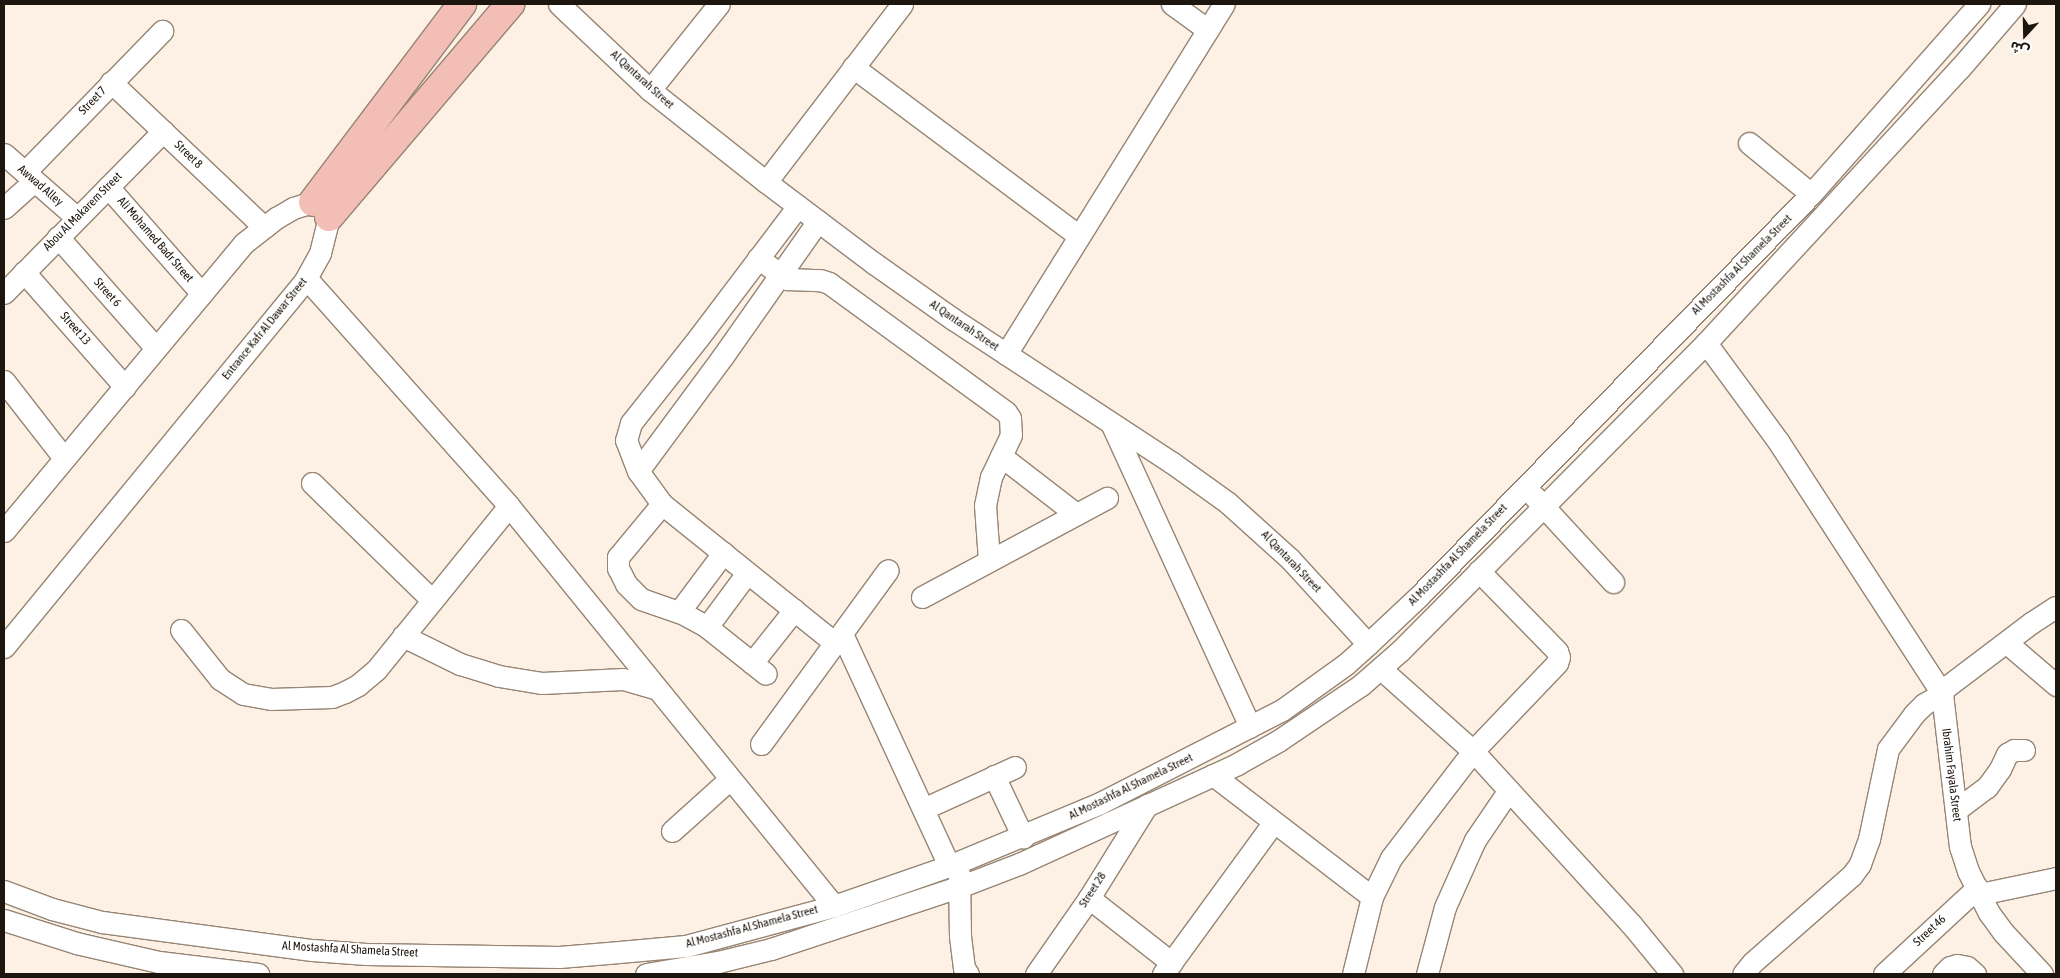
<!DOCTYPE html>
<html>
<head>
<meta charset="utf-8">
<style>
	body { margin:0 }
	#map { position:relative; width:2060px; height:978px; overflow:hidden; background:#fdf1e5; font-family:"Asap Condensed","Noto Sans Arabic",sans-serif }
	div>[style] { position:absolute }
	.roads { filter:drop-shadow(1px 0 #968574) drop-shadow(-1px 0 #968574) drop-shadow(0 1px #968574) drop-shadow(0 -1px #968574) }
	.minor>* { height:21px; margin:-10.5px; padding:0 10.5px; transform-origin:10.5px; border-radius:10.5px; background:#fff }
	.major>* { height:28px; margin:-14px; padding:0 14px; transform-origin:14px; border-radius:14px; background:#f3beb5 }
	span { translate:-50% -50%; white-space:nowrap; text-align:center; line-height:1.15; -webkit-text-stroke:4px #fff; paint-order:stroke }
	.street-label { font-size:12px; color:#1d160f }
	.frame { position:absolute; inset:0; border:5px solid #1d160f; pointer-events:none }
	.north { position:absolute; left:2000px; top:10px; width:50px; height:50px; -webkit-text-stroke:4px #fff; paint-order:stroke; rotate:201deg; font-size:14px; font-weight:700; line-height:20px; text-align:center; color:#1d160f }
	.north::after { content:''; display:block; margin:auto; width:18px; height:22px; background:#1d160f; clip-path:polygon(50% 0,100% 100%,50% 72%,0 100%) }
</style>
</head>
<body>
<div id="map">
	<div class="roads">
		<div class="minor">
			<div style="left:559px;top:4px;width:125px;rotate:43.4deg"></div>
			<div style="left:650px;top:90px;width:148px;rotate:38.4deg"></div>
			<div style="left:766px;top:182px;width:136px;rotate:37deg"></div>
			<div style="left:875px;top:264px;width:95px;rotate:35.2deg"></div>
			<div style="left:953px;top:319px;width:261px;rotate:33.3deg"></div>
			<div style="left:1171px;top:462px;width:70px;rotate:35.7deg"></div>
			<div style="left:1228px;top:503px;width:84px;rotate:42.1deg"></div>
			<div style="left:1290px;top:559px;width:115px;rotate:47.5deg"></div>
			<div style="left:1172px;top:4px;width:44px;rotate:35.8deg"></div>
			<div style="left:853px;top:67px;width:282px;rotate:36.8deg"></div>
			<div style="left:111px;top:82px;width:211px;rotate:43.5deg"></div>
			<div style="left:650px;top:90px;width:110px;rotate:-51.3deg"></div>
			<div style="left:1749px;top:143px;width:80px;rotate:39.4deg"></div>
			<div style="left:4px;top:154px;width:97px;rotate:41.2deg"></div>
			<div style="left:25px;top:172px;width:197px;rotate:-45.8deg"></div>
			<div style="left:766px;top:182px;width:224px;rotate:-52.6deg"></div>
			<div style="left:108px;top:187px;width:142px;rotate:48.7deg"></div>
			<div style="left:798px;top:206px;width:164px;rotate:127.1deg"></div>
			<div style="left:699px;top:337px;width:110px;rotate:128.3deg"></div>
			<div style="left:631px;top:423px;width:18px;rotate:106deg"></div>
			<div style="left:626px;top:440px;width:33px;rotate:69deg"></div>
			<div style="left:638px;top:471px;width:41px;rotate:54deg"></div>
			<div style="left:662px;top:504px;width:222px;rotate:38.8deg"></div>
			<div style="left:4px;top:208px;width:40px;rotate:-42deg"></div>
			<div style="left:58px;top:237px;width:148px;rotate:48.6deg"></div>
			<div style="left:758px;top:258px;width:36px;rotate:36deg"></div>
			<div style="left:787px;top:279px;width:33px;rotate:2deg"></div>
			<div style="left:820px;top:280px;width:9px;rotate:18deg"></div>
			<div style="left:829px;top:283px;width:219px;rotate:36.1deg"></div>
			<div style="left:1006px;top:412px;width:7px;rotate:56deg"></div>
			<div style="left:1010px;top:418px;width:17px;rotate:87deg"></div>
			<div style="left:1011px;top:435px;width:47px;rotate:115.5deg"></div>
			<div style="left:991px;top:477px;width:29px;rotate:102deg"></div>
			<div style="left:985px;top:505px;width:56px;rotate:85.9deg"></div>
			<div style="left:24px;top:272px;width:153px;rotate:48.7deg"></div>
			<div style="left:307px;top:279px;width:304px;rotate:48.3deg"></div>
			<div style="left:509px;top:506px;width:515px;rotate:50.91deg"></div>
			<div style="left:4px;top:293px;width:227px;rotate:-45.5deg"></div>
			<div style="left:1706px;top:343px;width:122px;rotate:53.7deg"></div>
			<div style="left:1778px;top:441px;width:302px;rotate:57deg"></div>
			<div style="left:1942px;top:694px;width:21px;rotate:151deg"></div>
			<div style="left:1924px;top:704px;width:14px;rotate:135deg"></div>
			<div style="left:1914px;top:714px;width:44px;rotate:126.6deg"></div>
			<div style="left:1888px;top:749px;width:92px;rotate:101.9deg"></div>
			<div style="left:1869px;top:839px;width:27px;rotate:110deg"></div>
			<div style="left:1860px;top:864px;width:14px;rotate:126deg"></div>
			<div style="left:1852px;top:875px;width:133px;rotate:138.7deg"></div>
			<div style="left:1752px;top:963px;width:14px;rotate:129deg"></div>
			<div style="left:1006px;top:354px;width:412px;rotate:-58.1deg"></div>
			<div style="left:4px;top:381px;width:98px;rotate:52.1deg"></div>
			<div style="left:1111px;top:423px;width:334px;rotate:65.4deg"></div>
			<div style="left:1001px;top:456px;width:95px;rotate:37.7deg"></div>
			<div style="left:638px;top:471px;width:143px;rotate:-53.5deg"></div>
			<div style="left:723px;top:356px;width:165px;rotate:-54.9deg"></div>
			<div style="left:312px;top:483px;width:168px;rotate:44.3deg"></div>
			<div style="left:1534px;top:496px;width:117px;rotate:47.4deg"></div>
			<div style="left:662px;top:504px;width:69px;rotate:129.7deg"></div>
			<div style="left:618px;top:557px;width:11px;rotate:90deg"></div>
			<div style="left:618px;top:568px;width:18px;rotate:63deg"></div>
			<div style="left:626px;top:584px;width:21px;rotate:45deg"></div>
			<div style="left:641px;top:599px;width:46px;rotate:19.2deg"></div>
			<div style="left:684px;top:614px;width:26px;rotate:29deg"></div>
			<div style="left:707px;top:627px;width:75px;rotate:38.5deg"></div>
			<div style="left:4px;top:531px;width:375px;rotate:-50.2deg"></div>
			<div style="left:244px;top:243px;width:41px;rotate:-38deg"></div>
			<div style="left:276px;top:218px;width:20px;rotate:-30deg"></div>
			<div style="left:293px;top:208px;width:21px;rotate:-17deg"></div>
			<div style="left:922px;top:597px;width:210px;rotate:-28.2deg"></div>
			<div style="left:679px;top:612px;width:74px;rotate:-53.3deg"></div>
			<div style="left:707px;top:627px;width:67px;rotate:-53.5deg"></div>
			<div style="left:181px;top:630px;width:63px;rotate:51.5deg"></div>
			<div style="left:220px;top:679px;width:27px;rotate:33deg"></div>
			<div style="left:243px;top:694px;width:28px;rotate:10deg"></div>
			<div style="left:271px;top:699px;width:61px;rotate:-1.9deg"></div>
			<div style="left:332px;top:697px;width:14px;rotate:-21deg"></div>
			<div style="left:345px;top:692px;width:15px;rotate:-28deg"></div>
			<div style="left:358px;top:685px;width:23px;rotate:-40deg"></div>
			<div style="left:376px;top:670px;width:211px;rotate:-51deg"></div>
			<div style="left:842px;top:634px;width:255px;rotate:65.2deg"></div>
			<div style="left:403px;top:636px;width:64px;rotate:26.2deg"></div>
			<div style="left:460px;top:664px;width:41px;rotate:17.1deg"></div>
			<div style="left:499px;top:676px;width:44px;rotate:9.2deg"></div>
			<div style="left:542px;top:683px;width:81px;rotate:-2.8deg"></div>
			<div style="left:623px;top:679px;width:35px;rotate:16deg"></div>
			<div style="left:2007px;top:643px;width:65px;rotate:40.6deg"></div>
			<div style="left:4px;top:647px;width:472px;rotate:-50.6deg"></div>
			<div style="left:304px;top:282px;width:33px;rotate:-61deg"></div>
			<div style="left:320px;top:253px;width:37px;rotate:-76deg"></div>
			<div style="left:752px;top:663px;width:68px;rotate:-51.6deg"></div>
			<div style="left:1381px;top:669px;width:123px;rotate:41.7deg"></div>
			<div style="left:1473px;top:751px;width:234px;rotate:47.6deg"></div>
			<div style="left:1631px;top:924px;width:65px;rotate:50.6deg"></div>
			<div style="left:761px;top:744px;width:215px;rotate:-53.9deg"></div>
			<div style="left:1213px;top:775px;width:200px;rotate:37.5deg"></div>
			<div style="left:994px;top:776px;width:68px;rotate:64.6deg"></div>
			<div style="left:923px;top:809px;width:101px;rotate:-24.5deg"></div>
			<div style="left:1956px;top:810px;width:39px;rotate:-37deg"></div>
			<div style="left:1987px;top:787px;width:22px;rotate:-54deg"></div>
			<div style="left:2000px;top:769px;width:17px;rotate:-65deg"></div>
			<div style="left:2007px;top:754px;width:8px;rotate:-30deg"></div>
			<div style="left:2014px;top:750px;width:10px"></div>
			<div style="left:672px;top:831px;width:78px;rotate:-41.9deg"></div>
			<div style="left:959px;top:873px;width:63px;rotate:89.1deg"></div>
			<div style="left:960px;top:936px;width:32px;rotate:83deg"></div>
			<div style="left:964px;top:968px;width:7px;rotate:56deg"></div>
			<div style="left:4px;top:891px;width:51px;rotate:20.6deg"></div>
			<div style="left:52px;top:909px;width:52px;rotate:14.6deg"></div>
			<div style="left:102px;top:922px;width:212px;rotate:7.6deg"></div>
			<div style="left:312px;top:950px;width:54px;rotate:4.2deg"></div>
			<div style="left:366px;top:954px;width:193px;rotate:0.9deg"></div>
			<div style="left:559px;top:957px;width:49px;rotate:-4.7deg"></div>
			<div style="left:608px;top:953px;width:78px;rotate:-5.1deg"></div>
			<div style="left:686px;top:946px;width:153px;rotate:-15.1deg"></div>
			<div style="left:834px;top:906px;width:122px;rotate:-19.2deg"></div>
			<div style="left:949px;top:866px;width:164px;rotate:-22.6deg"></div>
			<div style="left:1100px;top:803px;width:204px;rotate:-27.1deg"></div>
			<div style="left:1282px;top:710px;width:79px;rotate:-35.7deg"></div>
			<div style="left:1346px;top:664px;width:30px;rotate:-42deg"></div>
			<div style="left:1368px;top:644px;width:71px;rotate:-43.3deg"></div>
			<div style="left:1420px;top:595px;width:560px;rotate:-45.72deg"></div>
			<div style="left:1811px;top:194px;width:254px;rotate:-48.5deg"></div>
			<div style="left:1980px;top:894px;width:78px;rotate:-11.9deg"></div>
			<div style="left:1089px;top:898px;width:105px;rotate:38.1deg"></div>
			<div style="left:4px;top:920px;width:76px;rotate:17.7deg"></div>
			<div style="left:76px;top:943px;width:85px;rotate:12.9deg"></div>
			<div style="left:159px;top:962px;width:100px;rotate:6.9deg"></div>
			<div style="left:646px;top:974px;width:73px;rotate:-9.5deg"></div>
			<div style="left:718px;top:962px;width:55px;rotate:-13.8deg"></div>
			<div style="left:771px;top:949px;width:198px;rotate:-18.3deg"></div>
			<div style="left:959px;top:887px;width:64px;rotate:-21deg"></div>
			<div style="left:1019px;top:864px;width:240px;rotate:-24.6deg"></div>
			<div style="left:1237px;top:764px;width:47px;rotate:-29.3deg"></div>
			<div style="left:1278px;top:741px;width:100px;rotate:-34deg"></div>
			<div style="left:1361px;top:685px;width:53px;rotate:-41.2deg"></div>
			<div style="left:1401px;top:650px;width:433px;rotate:-45.2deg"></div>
			<div style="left:1706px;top:343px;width:374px;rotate:-47.3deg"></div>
			<div style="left:1960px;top:68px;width:84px;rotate:-49.3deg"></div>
			<div style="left:1036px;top:974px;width:93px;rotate:-55.1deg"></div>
			<div style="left:1089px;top:898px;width:110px;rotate:-58.1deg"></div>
			<div style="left:1163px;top:974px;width:187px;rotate:-53.9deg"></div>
			<div style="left:1353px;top:974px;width:79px;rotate:-76.1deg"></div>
			<div style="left:1372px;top:897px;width:43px;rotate:-64deg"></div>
			<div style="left:1391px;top:858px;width:135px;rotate:-52.5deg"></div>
			<div style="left:1473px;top:751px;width:122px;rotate:-46.3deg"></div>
			<div style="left:1557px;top:663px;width:6px;rotate:-72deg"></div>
			<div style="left:1559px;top:657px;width:6px;rotate:-108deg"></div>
			<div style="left:1557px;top:651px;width:112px;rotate:-134.3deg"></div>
			<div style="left:1427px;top:974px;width:69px;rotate:-75deg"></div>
			<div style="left:1445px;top:907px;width:73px;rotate:-65.9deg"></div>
			<div style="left:1475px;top:840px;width:60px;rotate:-55.8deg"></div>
			<div style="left:1884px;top:974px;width:127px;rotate:-42.8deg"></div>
			<div style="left:1943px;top:974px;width:10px;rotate:-45deg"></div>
			<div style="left:1950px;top:967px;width:7px;rotate:-16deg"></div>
			<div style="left:1957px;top:965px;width:10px;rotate:11deg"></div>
			<div style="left:1967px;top:967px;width:11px;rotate:41deg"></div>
			<div style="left:2042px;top:974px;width:57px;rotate:-132.9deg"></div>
			<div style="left:2003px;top:932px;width:24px;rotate:-126deg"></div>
			<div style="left:1989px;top:913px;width:47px;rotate:-116.6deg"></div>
			<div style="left:1968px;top:871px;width:25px;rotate:-108deg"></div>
			<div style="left:1960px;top:847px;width:154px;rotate:-96.7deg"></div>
			<div style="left:1942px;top:694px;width:7px;rotate:-63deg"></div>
			<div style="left:1945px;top:688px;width:108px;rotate:-37.1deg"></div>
			<div style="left:2031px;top:623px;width:30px;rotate:-33deg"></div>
		</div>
		<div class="major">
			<div style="left:313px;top:202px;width:248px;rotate:-53deg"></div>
			<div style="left:329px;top:217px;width:280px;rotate:-49.6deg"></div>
		</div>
	</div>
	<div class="street-label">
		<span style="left:642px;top:80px;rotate:42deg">Al Qantarah Street</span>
		<span style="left:93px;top:101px;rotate:-46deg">Street 7</span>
		<span style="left:188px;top:155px;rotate:44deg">Street 8</span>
		<span style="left:40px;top:186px;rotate:41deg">Awwad Alley</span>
		<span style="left:83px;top:212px;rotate:-45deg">Abou Al Makarem Street</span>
		<span style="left:155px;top:240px;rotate:49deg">Ali Mohamed Badr Street</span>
		<span style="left:1742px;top:265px;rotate:-45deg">Al Mostashfa Al Shamela Street</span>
		<span style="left:107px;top:293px;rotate:48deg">Street 6</span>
		<span style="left:964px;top:326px;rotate:34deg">Al Qantarah Street</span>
		<span style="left:75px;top:329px;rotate:49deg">Street 13</span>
		<span style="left:265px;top:329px;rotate:-51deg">Entrance Kafr Al Dawar Street</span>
		<span style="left:1458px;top:555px;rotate:-46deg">Al Mostashfa Al Shamela Street</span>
		<span style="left:1291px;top:562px;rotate:46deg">Al Qantarah Street</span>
		<span style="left:1951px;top:775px;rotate:83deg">Ibrahim Fayala Street</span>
		<span style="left:1131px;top:787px;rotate:-26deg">Al Mostashfa Al Shamela Street</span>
		<span style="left:1093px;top:890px;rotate:-57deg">Street 28</span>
		<span style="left:752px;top:927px;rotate:-15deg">Al Mostashfa Al Shamela Street</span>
		<span style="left:1930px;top:931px;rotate:-43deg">Street 46</span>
		<span style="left:350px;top:950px;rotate:3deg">Al Mostashfa Al Shamela Street</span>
	</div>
	<div class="frame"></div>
	<div class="north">ش</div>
</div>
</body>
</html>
